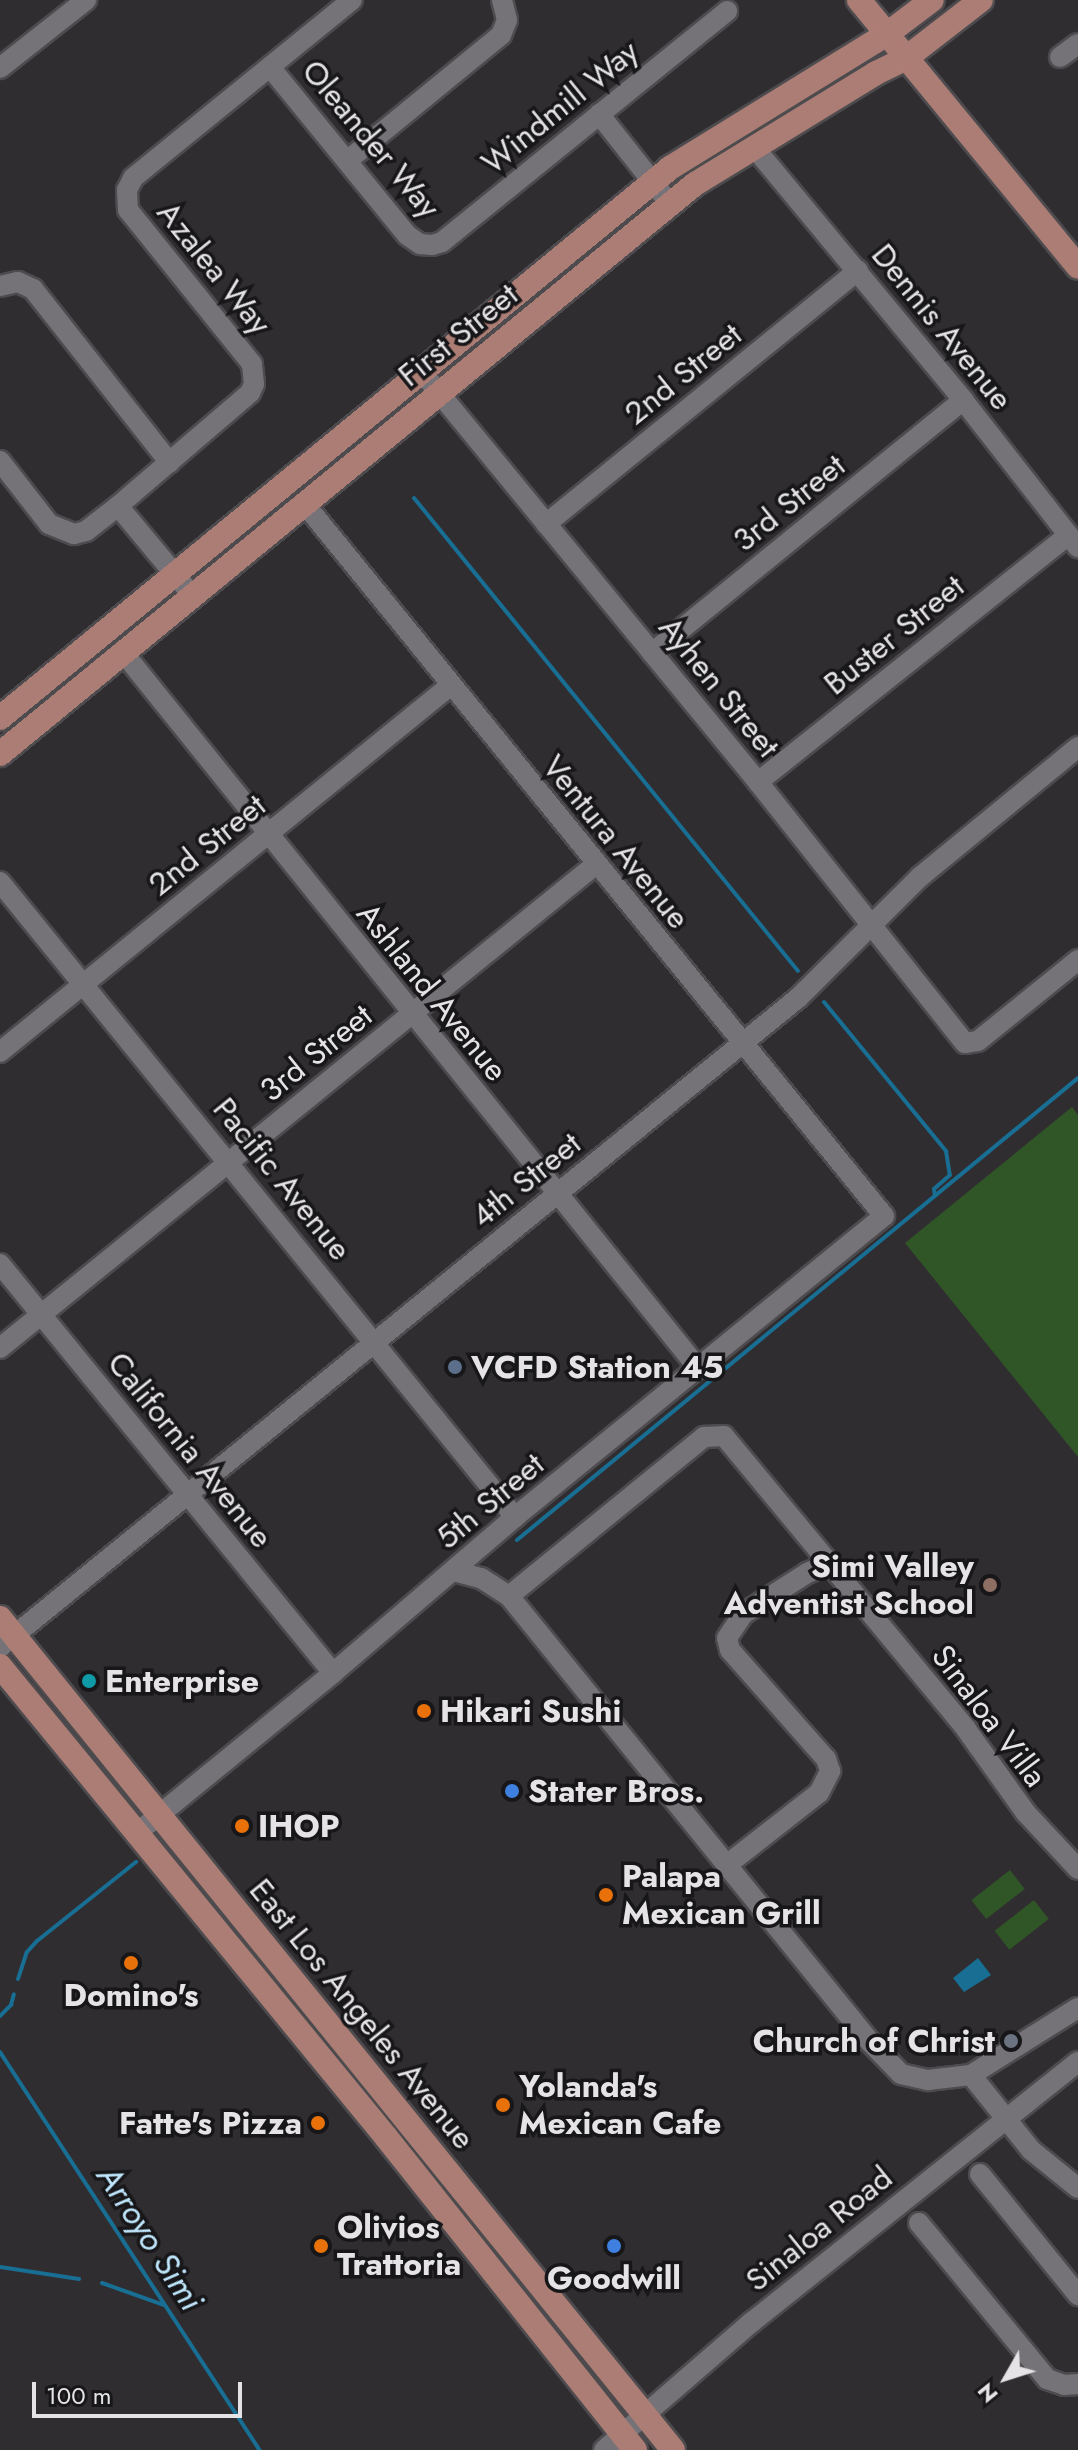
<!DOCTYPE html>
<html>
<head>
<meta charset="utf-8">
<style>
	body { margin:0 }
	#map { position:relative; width:1078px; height:2450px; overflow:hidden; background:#302d31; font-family:Jost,sans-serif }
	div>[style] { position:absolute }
	.green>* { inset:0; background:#305527; transform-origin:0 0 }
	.water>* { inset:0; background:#186e93 }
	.stream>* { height:4px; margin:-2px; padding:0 2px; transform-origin:2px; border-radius:2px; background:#186e93 }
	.roads { filter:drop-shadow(2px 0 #4d4b4e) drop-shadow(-2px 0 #4d4b4e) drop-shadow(0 2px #4d4b4e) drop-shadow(0 -2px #4d4b4e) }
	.minor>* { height:20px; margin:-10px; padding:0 10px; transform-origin:10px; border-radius:10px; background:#767378 }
	.major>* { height:24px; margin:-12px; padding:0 12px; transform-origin:12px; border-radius:12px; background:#ac7d74 }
	.dots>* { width:22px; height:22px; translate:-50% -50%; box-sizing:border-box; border:4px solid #171618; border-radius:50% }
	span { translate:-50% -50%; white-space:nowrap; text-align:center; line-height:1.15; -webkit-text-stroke:7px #171618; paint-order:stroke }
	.street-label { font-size:32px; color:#e5e3e6 }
	.poi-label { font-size:32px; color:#e5e3e6; font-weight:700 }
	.left { translate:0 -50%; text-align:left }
	.right { translate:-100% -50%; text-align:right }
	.water-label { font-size:34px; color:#bfe6fc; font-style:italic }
	.north { position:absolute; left:966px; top:2338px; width:80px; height:80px; -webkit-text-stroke:6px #171618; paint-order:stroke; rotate:231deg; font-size:22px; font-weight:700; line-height:32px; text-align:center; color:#e5e3e6 }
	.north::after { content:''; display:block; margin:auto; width:28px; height:36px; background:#e5e3e6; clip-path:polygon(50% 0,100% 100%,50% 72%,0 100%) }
	.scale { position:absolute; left:32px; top:2382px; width:210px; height:36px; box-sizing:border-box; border:4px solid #e5e3e6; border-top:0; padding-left:10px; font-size:24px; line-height:28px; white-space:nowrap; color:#e5e3e6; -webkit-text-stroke:6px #171618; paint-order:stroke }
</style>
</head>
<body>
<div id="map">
	<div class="green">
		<div style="clip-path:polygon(1072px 1107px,1078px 1115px,1078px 1457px,905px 1243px)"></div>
		<div style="left:1010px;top:1870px;width:24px;height:49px;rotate:52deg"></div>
		<div style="left:1034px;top:1900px;width:24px;height:50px;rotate:52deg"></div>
	</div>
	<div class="water">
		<div style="clip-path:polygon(978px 1958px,991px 1975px,964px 1992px,953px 1978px)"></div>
	</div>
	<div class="stream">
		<div style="left:414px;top:498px;width:609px;rotate:50.93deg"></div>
		<div style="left:824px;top:1002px;width:193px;rotate:50.7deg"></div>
		<div style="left:946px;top:1151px;width:24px;rotate:81deg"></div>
		<div style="left:950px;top:1175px;width:21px;rotate:139deg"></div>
		<div style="left:934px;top:1189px;width:7px;rotate:82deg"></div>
		<div style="left:517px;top:1540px;width:727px;rotate:-39.47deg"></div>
		<div style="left:18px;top:1979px;width:28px;rotate:-72deg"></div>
		<div style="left:27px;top:1952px;width:15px;rotate:-48deg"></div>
		<div style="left:37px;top:1941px;width:127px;rotate:-38.6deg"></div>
		<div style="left:0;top:2016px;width:16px;rotate:-45deg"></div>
		<div style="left:11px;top:2005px;width:11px;rotate:-75deg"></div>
		<div style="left:0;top:2052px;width:475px;rotate:56.9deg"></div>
		<div style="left:0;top:2267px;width:80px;rotate:8.6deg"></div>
		<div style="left:102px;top:2283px;width:66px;rotate:19.5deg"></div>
	</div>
	<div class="roads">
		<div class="minor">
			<div style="left:1060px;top:57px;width:22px;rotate:-36deg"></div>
			<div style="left:270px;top:67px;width:217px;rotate:50.8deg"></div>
			<div style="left:407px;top:235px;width:16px;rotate:35deg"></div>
			<div style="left:420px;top:244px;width:12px;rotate:5deg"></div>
			<div style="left:432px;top:245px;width:10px;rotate:-17deg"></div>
			<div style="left:442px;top:242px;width:367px;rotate:-39deg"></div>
			<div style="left:0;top:68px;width:110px;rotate:-38.3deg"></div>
			<div style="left:599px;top:114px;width:115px;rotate:51.7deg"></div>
			<div style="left:754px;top:147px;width:328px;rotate:50.4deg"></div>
			<div style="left:963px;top:400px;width:187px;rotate:52deg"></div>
			<div style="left:347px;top:161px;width:199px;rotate:-39.3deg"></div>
			<div style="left:501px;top:35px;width:16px;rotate:-68deg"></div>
			<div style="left:507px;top:20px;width:21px;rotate:-104deg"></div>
			<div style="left:0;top:286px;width:18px;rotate:-13deg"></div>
			<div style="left:18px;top:282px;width:17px;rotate:25deg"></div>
			<div style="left:33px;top:289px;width:221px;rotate:51.8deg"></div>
			<div style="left:422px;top:372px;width:530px;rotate:50.66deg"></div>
			<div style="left:758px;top:782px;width:333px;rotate:51.6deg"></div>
			<div style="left:965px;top:1043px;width:13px;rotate:-9deg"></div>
			<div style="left:978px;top:1041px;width:129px;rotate:-39deg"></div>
			<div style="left:0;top:461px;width:80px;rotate:52.1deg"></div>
			<div style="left:49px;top:524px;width:27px;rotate:22deg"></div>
			<div style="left:74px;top:534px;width:12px;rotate:-14deg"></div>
			<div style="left:86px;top:531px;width:41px;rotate:-38deg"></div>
			<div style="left:118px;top:506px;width:174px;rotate:-40.6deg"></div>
			<div style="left:250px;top:393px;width:10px;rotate:-66deg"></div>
			<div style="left:254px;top:384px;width:20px;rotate:-96deg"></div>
			<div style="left:252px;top:364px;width:198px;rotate:-128.8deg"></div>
			<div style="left:128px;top:210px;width:20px;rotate:-93deg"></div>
			<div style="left:127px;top:190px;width:13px;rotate:-63deg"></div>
			<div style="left:133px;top:178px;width:282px;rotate:-39.1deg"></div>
			<div style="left:118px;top:506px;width:114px;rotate:50.3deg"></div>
			<div style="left:546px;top:524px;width:402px;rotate:-39.1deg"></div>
			<div style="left:122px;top:651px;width:920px;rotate:51.22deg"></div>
			<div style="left:652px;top:653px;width:401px;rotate:-39.1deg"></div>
			<div style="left:758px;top:782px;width:396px;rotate:-38.5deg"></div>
			<div style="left:0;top:882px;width:818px;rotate:50.96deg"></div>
			<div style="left:0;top:1052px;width:581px;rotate:-39.14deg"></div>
			<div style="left:0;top:1264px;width:527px;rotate:50.85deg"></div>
			<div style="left:0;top:1348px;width:766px;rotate:-39.07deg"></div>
			<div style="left:454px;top:1571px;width:28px;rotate:15deg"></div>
			<div style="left:481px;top:1578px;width:33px;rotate:33deg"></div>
			<div style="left:509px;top:1596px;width:574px;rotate:51.01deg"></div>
			<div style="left:870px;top:2042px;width:45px;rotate:45.9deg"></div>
			<div style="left:901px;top:2074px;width:28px;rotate:13deg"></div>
			<div style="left:928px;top:2080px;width:43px;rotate:-6.6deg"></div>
			<div style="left:971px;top:2075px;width:126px;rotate:-32.1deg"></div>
			<div style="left:509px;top:1596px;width:252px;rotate:-39.2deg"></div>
			<div style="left:704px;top:1437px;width:20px;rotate:-3deg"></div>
			<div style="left:724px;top:1436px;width:380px;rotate:50.4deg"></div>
			<div style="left:966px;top:1729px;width:103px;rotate:54.5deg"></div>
			<div style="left:1026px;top:1813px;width:76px;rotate:47.1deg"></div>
			<div style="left:0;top:1647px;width:1029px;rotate:-39.12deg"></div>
			<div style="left:798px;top:998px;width:172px;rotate:-44.8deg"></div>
			<div style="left:920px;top:877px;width:205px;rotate:-39.4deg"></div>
			<div style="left:137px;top:1833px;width:253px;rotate:-39.2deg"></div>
			<div style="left:333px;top:1673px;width:240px;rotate:-40.6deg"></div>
			<div style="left:515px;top:1517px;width:476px;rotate:-39.2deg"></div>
			<div style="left:884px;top:1216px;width:919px;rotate:-129.13deg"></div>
			<div style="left:728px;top:1864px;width:115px;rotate:-38deg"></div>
			<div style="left:819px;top:1793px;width:25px;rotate:-63deg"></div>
			<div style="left:830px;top:1771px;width:13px;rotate:-108deg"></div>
			<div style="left:826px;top:1759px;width:145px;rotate:-131.4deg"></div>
			<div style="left:730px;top:1650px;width:12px;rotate:-104deg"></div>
			<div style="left:727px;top:1638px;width:29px;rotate:-56deg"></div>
			<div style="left:743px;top:1614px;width:76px;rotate:-32.6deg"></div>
			<div style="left:807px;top:1573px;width:25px;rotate:-23deg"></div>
			<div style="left:971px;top:2075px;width:96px;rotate:51.3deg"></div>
			<div style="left:1031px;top:2150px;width:60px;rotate:39deg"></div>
			<div style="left:980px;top:2174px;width:156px;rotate:51deg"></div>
			<div style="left:919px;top:2223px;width:202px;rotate:50.6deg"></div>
			<div style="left:1047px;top:2379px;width:18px;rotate:19deg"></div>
			<div style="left:1064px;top:2385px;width:14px;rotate:-4deg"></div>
			<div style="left:604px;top:2450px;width:196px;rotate:-40.9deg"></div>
			<div style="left:752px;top:2322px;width:417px;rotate:-38.6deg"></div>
		</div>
		<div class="major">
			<div style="left:859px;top:0;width:345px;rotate:50.6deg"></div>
			<div style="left:0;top:718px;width:867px;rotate:-39.38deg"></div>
			<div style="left:670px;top:168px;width:255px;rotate:-31.7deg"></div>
			<div style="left:887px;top:34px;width:56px;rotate:-37.1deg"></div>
			<div style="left:0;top:754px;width:899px;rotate:-39.36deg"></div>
			<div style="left:695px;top:184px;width:212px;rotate:-31.5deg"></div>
			<div style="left:876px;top:73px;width:32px;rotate:-26deg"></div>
			<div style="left:905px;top:59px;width:96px;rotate:-37.8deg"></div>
			<div style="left:0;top:1618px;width:1070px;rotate:51.03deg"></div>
			<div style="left:0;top:1666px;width:609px;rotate:50.66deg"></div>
			<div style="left:386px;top:2137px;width:400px;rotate:51.5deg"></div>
		</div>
	</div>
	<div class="dots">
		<div style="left:455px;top:1367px;background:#5c6f8a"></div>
		<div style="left:990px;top:1585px;background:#8d6e63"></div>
		<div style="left:89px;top:1681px;background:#0f9aa8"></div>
		<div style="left:424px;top:1711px;background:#e8710a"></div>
		<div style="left:512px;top:1791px;background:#3f7fe0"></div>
		<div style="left:242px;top:1826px;background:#e8710a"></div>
		<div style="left:606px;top:1895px;background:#e8710a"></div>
		<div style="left:131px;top:1963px;background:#e8710a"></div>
		<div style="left:1011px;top:2041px;background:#6b7280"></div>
		<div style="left:503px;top:2105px;background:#e8710a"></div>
		<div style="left:318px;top:2123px;background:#e8710a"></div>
		<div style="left:321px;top:2246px;background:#e8710a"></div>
		<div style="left:614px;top:2246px;background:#3f7fe0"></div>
	</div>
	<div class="street-label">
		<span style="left:560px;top:107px;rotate:-39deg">Windmill Way</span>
		<span style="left:371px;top:139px;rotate:50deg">Oleander Way</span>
		<span style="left:214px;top:268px;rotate:51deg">Azalea Way</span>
		<span style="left:942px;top:327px;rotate:51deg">Dennis Avenue</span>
		<span style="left:458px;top:335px;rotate:-39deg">First Street</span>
		<span style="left:683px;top:374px;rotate:-39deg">2nd Street</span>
		<span style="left:789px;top:503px;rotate:-39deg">3rd Street</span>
		<span style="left:894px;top:635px;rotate:-39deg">Buster Street</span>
		<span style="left:719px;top:687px;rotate:51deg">Ayhen Street</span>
		<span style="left:616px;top:842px;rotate:51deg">Ventura Avenue</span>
		<span style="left:207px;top:845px;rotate:-39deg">2nd Street</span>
		<span style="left:432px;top:992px;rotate:51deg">Ashland Avenue</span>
		<span style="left:316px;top:1053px;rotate:-39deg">3rd Street</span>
		<span style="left:282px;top:1179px;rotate:51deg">Pacific Avenue</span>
		<span style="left:526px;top:1180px;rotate:-39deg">4th Street</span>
		<span style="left:190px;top:1450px;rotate:51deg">California Avenue</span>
		<span style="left:490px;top:1501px;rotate:-40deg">5th Street</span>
		<span style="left:989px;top:1716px;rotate:53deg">Sinaloa Villa</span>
		<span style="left:362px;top:2014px;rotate:51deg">East Los Angeles Avenue</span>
		<span style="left:819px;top:2229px;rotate:-39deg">Sinaloa Road</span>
	</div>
	<div class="poi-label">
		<span class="left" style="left:471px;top:1367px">VCFD Station 45</span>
		<span class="right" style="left:974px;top:1585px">Simi Valley<br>Adventist School</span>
		<span class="left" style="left:105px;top:1681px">Enterprise</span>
		<span class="left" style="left:440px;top:1711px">Hikari Sushi</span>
		<span class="left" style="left:528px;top:1791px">Stater Bros.</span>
		<span class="left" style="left:258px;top:1826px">IHOP</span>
		<span class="left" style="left:622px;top:1895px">Palapa<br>Mexican Grill</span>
		<span style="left:131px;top:1995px">Domino's</span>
		<span class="right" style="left:995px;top:2041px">Church of Christ</span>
		<span class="left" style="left:519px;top:2105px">Yolanda's<br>Mexican Cafe</span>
		<span class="right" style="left:302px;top:2123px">Fatte's Pizza</span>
		<span class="left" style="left:337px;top:2246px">Olivios<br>Trattoria</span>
		<span style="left:614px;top:2278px">Goodwill</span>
	</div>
	<div class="water-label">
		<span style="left:150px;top:2238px;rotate:57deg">Arroyo Simi</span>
	</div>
	<div class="north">N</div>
	<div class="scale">100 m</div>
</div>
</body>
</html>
